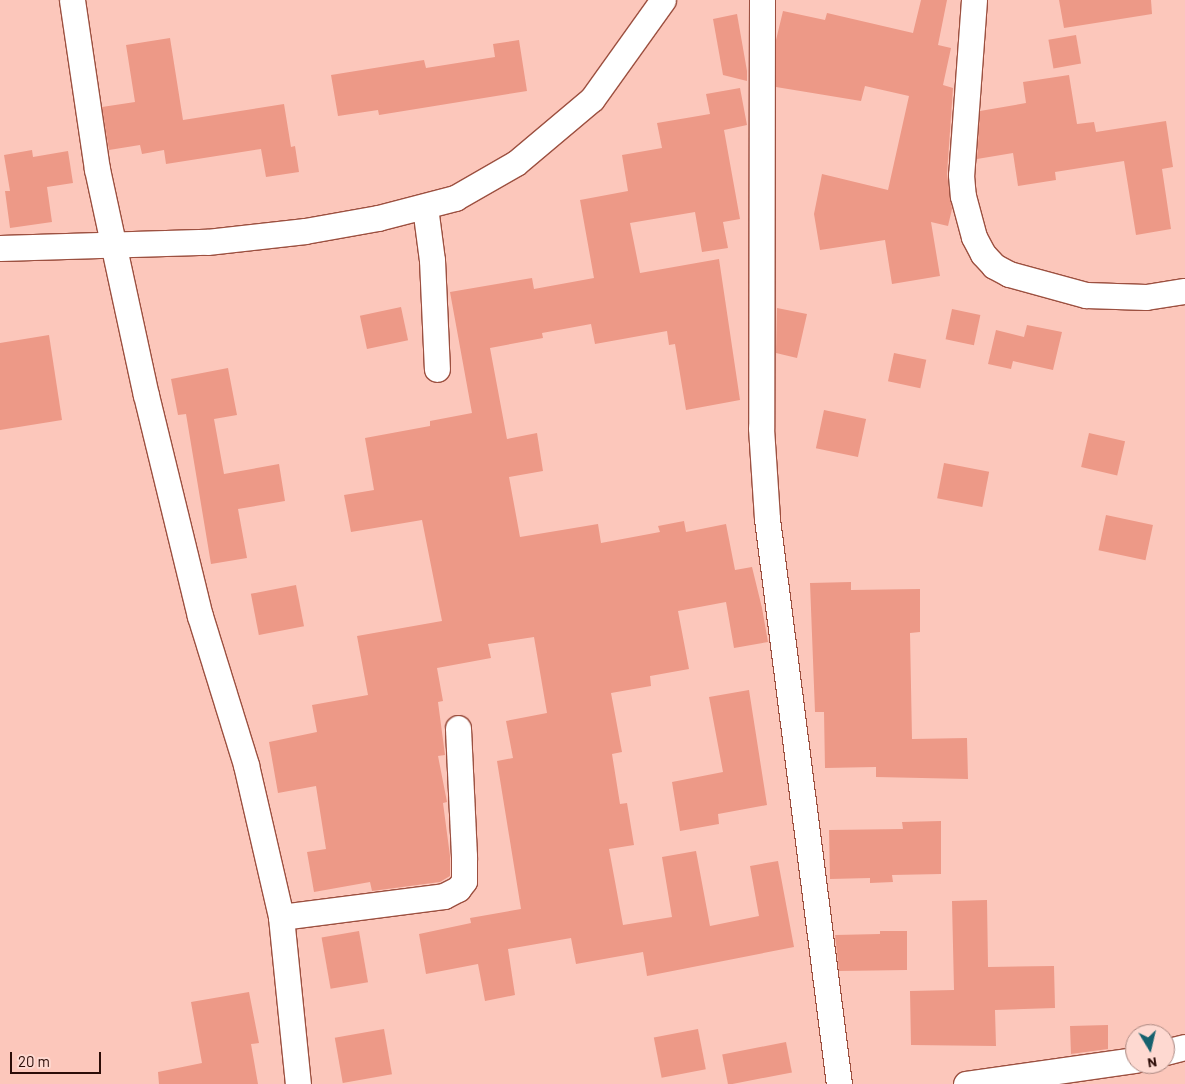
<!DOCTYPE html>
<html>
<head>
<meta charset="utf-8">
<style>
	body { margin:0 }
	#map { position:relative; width:1185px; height:1084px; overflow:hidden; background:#fcc7bb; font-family:Barlow,sans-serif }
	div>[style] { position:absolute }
	.building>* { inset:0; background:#ed9987; transform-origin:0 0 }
	.roads { filter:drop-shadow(1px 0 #9c5040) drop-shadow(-1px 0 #9c5040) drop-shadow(0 1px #9c5040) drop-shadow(0 -1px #9c5040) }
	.minor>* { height:25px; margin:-12.5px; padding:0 12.5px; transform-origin:12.5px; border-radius:12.5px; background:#fff }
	span { translate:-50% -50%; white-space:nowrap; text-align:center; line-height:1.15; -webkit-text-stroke:4px #fed9d1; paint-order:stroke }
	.north { position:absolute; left:1125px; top:1024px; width:50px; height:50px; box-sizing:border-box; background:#fed9d1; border:1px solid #aa8780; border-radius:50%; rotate:171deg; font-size:14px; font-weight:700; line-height:20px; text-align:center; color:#2b0c07 }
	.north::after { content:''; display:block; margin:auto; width:18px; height:22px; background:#16616e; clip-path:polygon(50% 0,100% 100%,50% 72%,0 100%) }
	.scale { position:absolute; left:10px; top:1052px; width:91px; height:22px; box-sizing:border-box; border:2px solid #2b0c07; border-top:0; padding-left:6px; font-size:15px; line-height:18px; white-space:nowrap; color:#2b0c07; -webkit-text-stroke:4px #fed9d1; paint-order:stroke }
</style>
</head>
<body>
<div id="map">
	<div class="building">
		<div style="clip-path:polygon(921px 0,947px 0,938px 45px,951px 48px,943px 85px,953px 88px,947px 174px,952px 209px,948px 226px,931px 222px,940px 276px,892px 284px,885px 240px,820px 250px,814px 214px,822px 174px,888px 190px,909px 96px,865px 86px,861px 101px,776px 87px,776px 40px,783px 11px,825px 20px,827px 13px,913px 33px)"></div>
		<div style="clip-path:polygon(1059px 0,1151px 0,1152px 14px,1064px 28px)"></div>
		<div style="clip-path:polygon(737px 14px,747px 71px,747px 81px,723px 75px,713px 19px)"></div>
		<div style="left:1076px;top:35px;width:29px;height:28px;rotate:80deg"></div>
		<div style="clip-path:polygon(170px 38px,183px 120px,284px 104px,291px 147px,295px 146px,299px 172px,266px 177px,261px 149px,166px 164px,164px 150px,142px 154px,140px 145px,109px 150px,102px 107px,135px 102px,126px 45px)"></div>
		<div style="clip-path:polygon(519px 40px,527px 91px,379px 115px,378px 110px,338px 116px,331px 75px,424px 60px,426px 68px,495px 57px,493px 44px)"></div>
		<div style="clip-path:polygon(1069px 75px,1077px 124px,1094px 122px,1096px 132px,1166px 121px,1173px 167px,1162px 169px,1171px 229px,1136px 235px,1124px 161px,1055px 172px,1056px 180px,1018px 186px,1013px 153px,977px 159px,980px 111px,1026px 103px,1023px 82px)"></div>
		<div style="clip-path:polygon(740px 88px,747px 125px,724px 130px,740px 219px,723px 222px,728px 248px,702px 252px,695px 212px,630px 223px,640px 273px,719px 259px,740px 400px,686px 410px,675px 344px,669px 345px,667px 331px,595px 344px,591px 324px,542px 333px,543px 338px,490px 348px,507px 439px,537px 433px,543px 471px,509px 477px,520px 537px,598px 524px,601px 543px,660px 532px,658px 526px,684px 521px,686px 532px,726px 524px,735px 570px,752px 567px,762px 608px,768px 642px,734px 648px,726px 602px,678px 611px,689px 669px,650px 676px,651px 686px,611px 693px,622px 752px,612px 754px,620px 804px,627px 803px,634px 845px,609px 849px,623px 925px,672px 917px,662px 857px,696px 851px,710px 926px,759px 916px,750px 866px,778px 861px,794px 947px,647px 976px,643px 952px,576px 964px,571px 938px,508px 949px,515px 995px,485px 1001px,478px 964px,426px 974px,419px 934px,471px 923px,470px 918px,521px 909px,497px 761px,513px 758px,506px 721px,547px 713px,534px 637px,488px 644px,491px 658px,437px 668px,443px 701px,438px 702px,445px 755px,438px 756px,447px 802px,443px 803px,450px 856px,450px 876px,440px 882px,372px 891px,370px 882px,314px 892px,307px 852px,326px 849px,316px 786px,278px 793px,269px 742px,317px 732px,312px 705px,368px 695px,357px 636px,442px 621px,422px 520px,351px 532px,344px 495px,374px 490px,365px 438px,430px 426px,430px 421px,472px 413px,450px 292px,532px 278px,534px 289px,594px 278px,580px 200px,628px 191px,622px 155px,662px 148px,657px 123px,710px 114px,706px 94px)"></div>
		<div style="clip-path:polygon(32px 150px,33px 157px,68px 151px,73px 183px,47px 187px,52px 222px,10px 228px,5px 191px,10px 191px,4px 155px)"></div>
		<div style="left:401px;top:307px;width:34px;height:42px;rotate:78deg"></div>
		<div style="clip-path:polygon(777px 308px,807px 314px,797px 358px,776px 353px)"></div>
		<div style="left:952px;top:309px;width:29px;height:31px;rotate:12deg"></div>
		<div style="clip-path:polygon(1027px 325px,1062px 332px,1053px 370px,1013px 361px,1011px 369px,988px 364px,996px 330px,1024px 337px)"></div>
		<div style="clip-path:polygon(49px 335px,62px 420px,0 430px,0 343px)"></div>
		<div style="left:894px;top:353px;width:33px;height:29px;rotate:12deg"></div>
		<div style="clip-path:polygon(228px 368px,237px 415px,214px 419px,224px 474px,279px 464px,285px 501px,238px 509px,247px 558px,211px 564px,186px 414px,178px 415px,171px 379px)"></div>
		<div style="left:824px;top:410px;width:43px;height:39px;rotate:12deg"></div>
		<div style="left:1089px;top:433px;width:37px;height:35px;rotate:13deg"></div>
		<div style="left:944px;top:463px;width:46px;height:36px;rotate:11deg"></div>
		<div style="left:1106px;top:515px;width:48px;height:36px;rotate:12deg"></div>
		<div style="clip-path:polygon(851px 582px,851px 590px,920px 589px,920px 632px,910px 633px,912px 739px,967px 738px,968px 779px,876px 777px,876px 767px,825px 768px,824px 712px,815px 712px,810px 583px)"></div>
		<div style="left:296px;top:585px;width:42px;height:46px;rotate:79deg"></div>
		<div style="clip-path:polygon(749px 690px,767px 805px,718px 814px,719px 824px,680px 831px,672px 782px,723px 772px,709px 697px)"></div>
		<div style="clip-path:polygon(941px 821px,941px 874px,892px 875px,893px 882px,870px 883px,870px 878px,830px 879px,829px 830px,903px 829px,902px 822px)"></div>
		<div style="clip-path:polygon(987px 900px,988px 967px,1054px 966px,1055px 1008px,995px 1010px,996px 1046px,911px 1045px,910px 991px,954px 990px,952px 901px)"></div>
		<div style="left:359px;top:931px;width:52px;height:38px;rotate:80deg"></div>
		<div style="clip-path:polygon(880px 931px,907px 931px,907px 970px,839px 971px,835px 935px,880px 934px)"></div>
		<div style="clip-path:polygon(249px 992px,259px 1043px,251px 1044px,258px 1084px,159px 1084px,158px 1072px,202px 1063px,191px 1002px)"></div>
		<div style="clip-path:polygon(1108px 1025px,1108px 1049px,1071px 1054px,1070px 1026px)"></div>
		<div style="left:384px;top:1029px;width:46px;height:50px;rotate:80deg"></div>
		<div style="left:698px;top:1029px;width:41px;height:45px;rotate:79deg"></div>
		<div style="left:786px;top:1042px;width:31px;height:65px;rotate:79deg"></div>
	</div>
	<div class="roads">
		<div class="minor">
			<div style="left:72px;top:0;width:171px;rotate:81.6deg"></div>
			<div style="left:97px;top:169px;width:231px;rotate:77.8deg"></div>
			<div style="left:146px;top:395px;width:228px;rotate:76.3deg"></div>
			<div style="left:200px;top:616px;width:156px;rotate:72.8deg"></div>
			<div style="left:246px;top:765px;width:156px;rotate:77deg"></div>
			<div style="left:281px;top:917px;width:168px;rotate:84.2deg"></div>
			<div style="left:762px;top:0;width:428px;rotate:90.1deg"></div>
			<div style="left:761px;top:428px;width:91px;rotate:86.2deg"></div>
			<div style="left:767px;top:519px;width:570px;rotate:82.74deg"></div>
			<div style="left:974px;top:0;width:175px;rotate:94.2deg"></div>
			<div style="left:961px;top:175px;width:21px;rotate:85deg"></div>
			<div style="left:963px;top:196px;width:42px;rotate:75deg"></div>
			<div style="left:974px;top:237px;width:19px;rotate:62deg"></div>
			<div style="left:983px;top:254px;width:16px;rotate:47deg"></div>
			<div style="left:994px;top:266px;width:17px;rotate:28deg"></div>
			<div style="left:1009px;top:274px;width:80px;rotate:15.3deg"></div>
			<div style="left:1086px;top:295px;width:60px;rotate:1.9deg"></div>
			<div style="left:1146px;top:297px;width:39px;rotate:-9deg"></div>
			<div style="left:425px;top:207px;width:53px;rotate:82.5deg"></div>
			<div style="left:432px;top:260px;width:109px;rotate:87.4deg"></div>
			<div style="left:0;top:248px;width:207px;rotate:-1.7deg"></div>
			<div style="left:207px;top:242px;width:99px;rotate:-6.4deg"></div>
			<div style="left:305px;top:231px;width:74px;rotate:-10.1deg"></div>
			<div style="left:378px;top:218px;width:80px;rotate:-14.6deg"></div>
			<div style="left:455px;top:198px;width:70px;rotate:-29.8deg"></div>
			<div style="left:516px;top:163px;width:99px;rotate:-40.1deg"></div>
			<div style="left:592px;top:99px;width:122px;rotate:-54.4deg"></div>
			<div style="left:281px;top:917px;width:164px;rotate:-7.3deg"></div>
			<div style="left:444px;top:896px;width:16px;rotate:-27deg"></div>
			<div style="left:458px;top:889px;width:10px;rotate:-53deg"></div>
			<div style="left:464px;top:881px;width:25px;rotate:-90deg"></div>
			<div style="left:464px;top:856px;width:128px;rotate:-92.7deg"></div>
			<div style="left:1165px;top:1052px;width:21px;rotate:-14deg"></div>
			<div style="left:966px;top:1084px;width:171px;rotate:-8.1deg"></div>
		</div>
	</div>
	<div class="north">N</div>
	<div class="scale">20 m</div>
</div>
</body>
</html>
